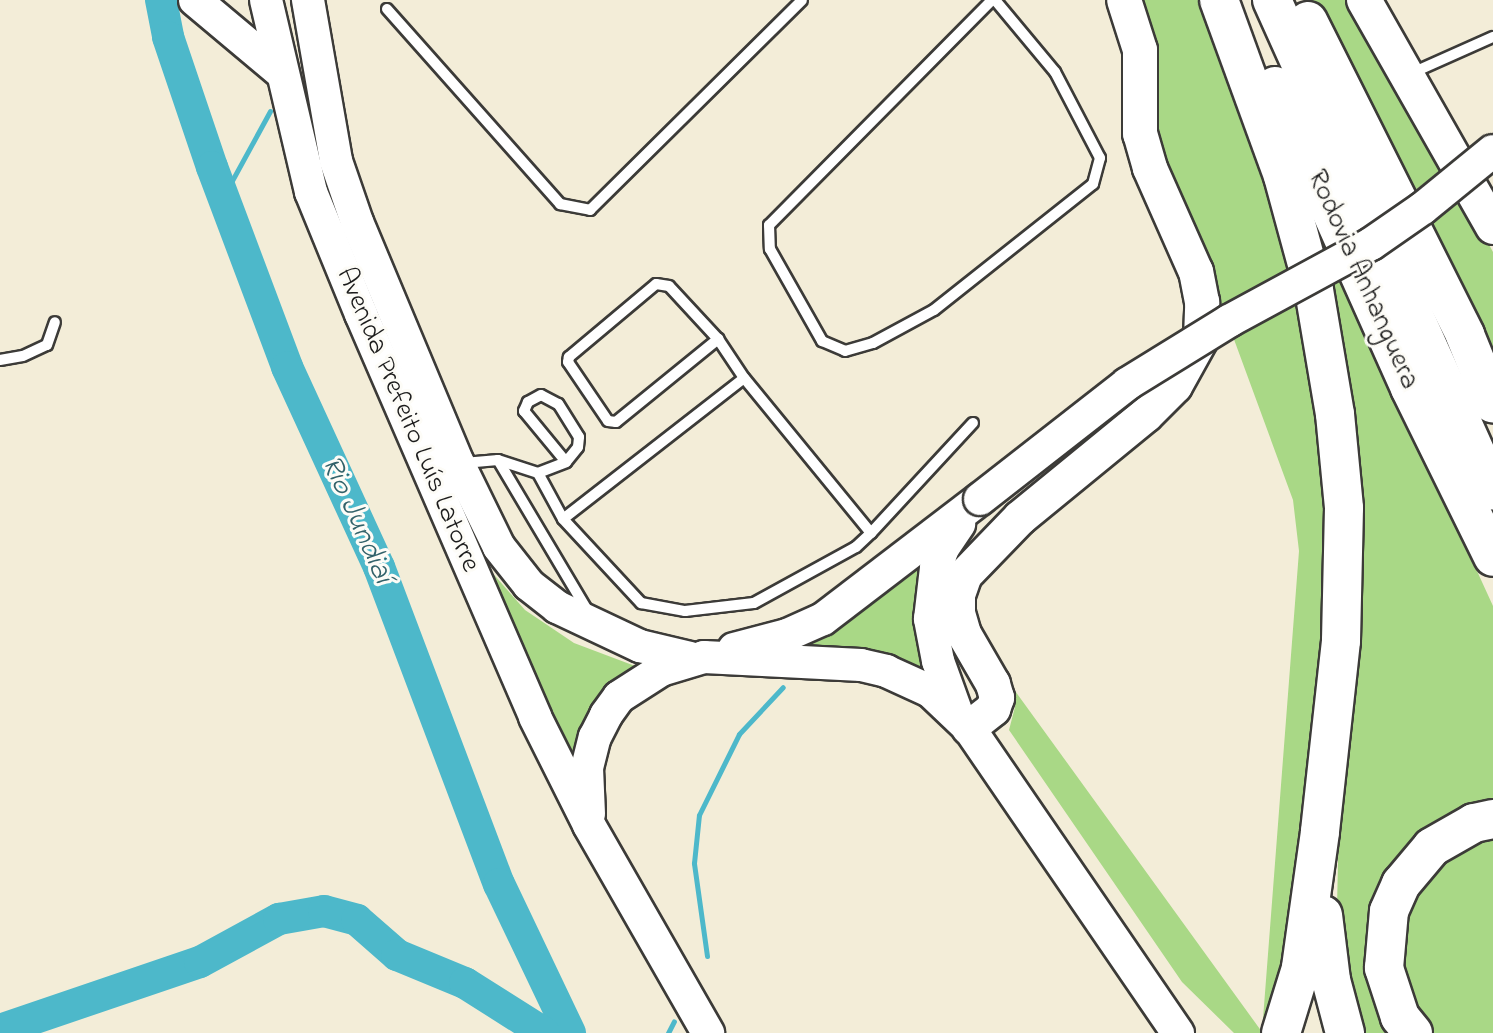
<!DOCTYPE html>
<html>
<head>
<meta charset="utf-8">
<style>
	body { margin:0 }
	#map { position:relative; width:1493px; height:1033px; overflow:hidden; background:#f3edd8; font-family:"Indie Flower",sans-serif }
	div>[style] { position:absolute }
	.green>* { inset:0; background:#a9d886 }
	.stream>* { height:5px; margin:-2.5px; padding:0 2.5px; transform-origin:2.5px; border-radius:2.5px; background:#4db8ca }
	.river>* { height:32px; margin:-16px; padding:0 16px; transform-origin:16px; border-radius:16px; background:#4db8ca }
	.roads { filter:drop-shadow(2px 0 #3c3b38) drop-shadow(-2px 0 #3c3b38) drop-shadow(0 2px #3c3b38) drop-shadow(0 -2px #3c3b38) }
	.service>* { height:10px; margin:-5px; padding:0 5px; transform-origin:5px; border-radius:5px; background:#fff }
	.primary>* { height:32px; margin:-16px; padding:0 16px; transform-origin:16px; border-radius:16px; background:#fff }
	.trunk>* { height:34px; margin:-17px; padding:0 17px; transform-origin:17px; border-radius:17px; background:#fff }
	.motorway>* { height:38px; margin:-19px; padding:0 19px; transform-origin:19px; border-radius:19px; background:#fff }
	.bridges { filter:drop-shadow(2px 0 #3c3b38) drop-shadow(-2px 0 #3c3b38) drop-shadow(0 2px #3c3b38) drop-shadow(0 -2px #3c3b38) }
	.primary-bridge>* { height:32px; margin:-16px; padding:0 16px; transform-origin:16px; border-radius:16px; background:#fff }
	span { translate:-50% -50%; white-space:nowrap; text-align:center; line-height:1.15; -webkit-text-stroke:6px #fdfcf7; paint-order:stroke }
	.street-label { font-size:28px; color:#1c1c1c }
	.water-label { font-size:30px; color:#32626a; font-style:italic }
</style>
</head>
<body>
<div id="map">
	<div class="green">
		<div style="clip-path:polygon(1141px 0,1203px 0,1294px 265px,1221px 306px,1157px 157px,1149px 123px,1157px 41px)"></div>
		<div style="clip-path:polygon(1309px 0,1352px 0,1445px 167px,1408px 196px)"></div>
		<div style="clip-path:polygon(1462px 195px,1493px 252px,1493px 364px,1423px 227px)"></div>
		<div style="clip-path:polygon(1342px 276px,1493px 606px,1493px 808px,1403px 864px,1400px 1033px,1360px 1033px,1350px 1005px,1337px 907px,1339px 817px,1325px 285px)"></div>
		<div style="clip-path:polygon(1304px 297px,1332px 571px,1296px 951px,1269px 1033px,1234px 1033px,1182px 982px,1009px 730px,1015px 707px,1013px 688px,1262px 1032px,1299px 551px,1293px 500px,1232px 334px)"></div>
		<div style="clip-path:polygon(468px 535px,489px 569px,525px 610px,574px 643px,635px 666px,616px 678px,585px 718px,570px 766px)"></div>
		<div style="clip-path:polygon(937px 540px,927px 672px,889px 655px,795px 646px)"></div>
		<div style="clip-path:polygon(1493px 824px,1493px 1033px,1424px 1033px,1401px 998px,1409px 883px)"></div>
	</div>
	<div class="stream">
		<div style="left:223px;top:197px;width:98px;rotate:-61.3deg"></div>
		<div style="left:707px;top:956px;width:94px;rotate:-98deg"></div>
		<div style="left:694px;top:863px;width:48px;rotate:-84.1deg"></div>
		<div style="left:699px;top:815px;width:90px;rotate:-63.7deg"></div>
		<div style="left:739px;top:734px;width:64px;rotate:-46.9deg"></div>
		<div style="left:668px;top:1033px;width:13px;rotate:-63deg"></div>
	</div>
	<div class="river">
		<div style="left:161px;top:0;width:38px;rotate:79deg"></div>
		<div style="left:168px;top:37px;width:137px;rotate:71.3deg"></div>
		<div style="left:212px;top:167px;width:214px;rotate:69.4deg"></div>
		<div style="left:287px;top:367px;width:220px;rotate:65.3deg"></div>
		<div style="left:379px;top:567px;width:339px;rotate:69.3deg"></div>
		<div style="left:499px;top:884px;width:165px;rotate:64.5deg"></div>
		<div style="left:0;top:1030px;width:211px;rotate:-18.8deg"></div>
		<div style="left:200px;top:962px;width:90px;rotate:-28.6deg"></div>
		<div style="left:279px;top:919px;width:46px;rotate:-10.1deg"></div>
		<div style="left:324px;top:911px;width:34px;rotate:15deg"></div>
		<div style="left:357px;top:920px;width:53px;rotate:41.2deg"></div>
		<div style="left:397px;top:955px;width:74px;rotate:22.4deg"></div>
		<div style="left:465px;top:983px;width:93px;rotate:32.3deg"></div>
	</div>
	<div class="roads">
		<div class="service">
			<div style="left:992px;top:0;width:317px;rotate:134.7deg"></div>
			<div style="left:769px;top:225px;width:24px;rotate:88deg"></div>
			<div style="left:770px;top:249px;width:106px;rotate:60.5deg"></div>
			<div style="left:822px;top:341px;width:25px;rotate:23deg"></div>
			<div style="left:845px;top:351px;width:29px;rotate:-16deg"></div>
			<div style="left:873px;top:343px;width:69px;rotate:-28.4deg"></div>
			<div style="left:934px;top:310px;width:203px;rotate:-38.4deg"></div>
			<div style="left:1093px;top:184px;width:27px;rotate:-75deg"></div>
			<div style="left:1100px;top:158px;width:97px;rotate:-117.6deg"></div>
			<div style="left:1055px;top:72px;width:94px;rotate:-129.8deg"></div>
			<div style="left:387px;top:9px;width:261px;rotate:48.4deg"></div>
			<div style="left:560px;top:204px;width:31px;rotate:11deg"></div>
			<div style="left:590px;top:210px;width:298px;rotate:-44.7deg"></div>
			<div style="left:1412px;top:73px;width:89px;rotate:-24deg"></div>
			<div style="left:0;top:360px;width:23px;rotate:-10deg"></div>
			<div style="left:23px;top:356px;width:26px;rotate:-25deg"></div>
			<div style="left:47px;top:345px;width:24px;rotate:-71deg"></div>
			<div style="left:498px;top:460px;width:174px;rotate:59.3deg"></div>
			<div style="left:464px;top:463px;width:34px;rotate:-5deg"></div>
			<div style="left:498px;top:460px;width:42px;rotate:18deg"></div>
			<div style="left:538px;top:473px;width:52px;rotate:61.5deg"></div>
			<div style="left:563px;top:519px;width:115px;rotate:47.1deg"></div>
			<div style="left:641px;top:603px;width:45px;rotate:10.3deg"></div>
			<div style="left:685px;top:611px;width:69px;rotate:-6.6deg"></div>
			<div style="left:754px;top:603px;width:116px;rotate:-28.8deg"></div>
			<div style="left:856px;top:547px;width:21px;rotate:-43deg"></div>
			<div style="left:871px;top:533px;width:200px;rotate:-129.3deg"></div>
			<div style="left:744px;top:378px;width:47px;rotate:-123.7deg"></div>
			<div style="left:718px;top:339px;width:72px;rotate:-132.8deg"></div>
			<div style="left:669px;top:286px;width:13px;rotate:-171deg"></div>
			<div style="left:656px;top:284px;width:114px;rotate:140deg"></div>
			<div style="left:569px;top:357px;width:5px;rotate:101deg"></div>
			<div style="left:568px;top:362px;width:71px;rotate:55.9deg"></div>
			<div style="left:608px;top:421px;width:8px;rotate:7deg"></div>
			<div style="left:616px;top:422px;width:132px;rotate:-39.1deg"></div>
			<div style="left:538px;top:473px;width:30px;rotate:-21deg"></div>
			<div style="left:566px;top:462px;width:19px;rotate:-51deg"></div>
			<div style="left:578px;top:447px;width:10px;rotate:-84deg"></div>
			<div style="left:579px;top:437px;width:39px;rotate:-122deg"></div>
			<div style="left:558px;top:404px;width:19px;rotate:-152deg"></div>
			<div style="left:541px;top:395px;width:15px;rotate:152deg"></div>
			<div style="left:528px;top:402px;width:10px;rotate:114deg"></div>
			<div style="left:524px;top:411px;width:66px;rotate:50.5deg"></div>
			<div style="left:563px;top:519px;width:229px;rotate:-37.9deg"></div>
			<div style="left:871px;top:533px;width:150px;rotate:-47.2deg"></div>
		</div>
		<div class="primary">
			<div style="left:195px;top:0;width:114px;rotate:40deg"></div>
			<div style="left:266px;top:0;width:197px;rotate:76.8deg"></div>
			<div style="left:311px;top:192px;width:132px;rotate:67.7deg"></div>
			<div style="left:361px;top:314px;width:439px;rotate:66.6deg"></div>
			<div style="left:535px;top:717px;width:121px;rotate:63.4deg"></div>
			<div style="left:589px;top:825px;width:240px;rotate:60.2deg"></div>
			<div style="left:308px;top:0;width:163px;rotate:80.1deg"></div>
			<div style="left:336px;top:161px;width:65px;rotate:71deg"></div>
			<div style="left:357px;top:222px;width:261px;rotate:67.3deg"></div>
			<div style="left:458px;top:463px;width:93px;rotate:64deg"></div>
			<div style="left:499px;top:547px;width:48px;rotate:51.7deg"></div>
			<div style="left:529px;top:585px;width:36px;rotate:38deg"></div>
			<div style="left:557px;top:607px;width:92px;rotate:25.2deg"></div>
			<div style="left:640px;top:646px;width:51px;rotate:13.5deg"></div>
			<div style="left:734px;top:649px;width:55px;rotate:-14.8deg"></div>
			<div style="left:787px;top:635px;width:39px;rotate:-24deg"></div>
			<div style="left:823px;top:619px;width:198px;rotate:-37.4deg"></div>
			<div style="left:956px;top:711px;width:53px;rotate:-109.8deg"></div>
			<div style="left:938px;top:661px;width:43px;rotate:-100.8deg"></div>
			<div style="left:930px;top:619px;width:51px;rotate:-83.3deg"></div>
			<div style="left:936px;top:568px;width:21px;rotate:-71deg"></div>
			<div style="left:943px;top:548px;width:29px;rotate:-56deg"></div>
			<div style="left:589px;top:814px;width:46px;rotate:-92.5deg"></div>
			<div style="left:587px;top:768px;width:32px;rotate:-76deg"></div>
			<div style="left:595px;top:737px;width:25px;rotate:-63deg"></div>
			<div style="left:606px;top:715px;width:22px;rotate:-54deg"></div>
			<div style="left:619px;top:697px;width:50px;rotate:-32.7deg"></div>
			<div style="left:661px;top:670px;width:45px;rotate:-16.8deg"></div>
			<div style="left:704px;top:657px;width:157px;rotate:2.9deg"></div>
			<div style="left:861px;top:665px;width:26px;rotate:13deg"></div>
			<div style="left:886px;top:671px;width:48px;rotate:24.4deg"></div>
			<div style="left:930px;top:691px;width:54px;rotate:43.5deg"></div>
			<div style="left:969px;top:728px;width:370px;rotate:55.6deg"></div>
		</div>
		<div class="trunk">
			<div style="left:1364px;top:0;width:261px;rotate:60.4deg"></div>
			<div style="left:969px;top:728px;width:31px;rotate:-38deg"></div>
			<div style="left:993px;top:709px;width:12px;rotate:-70deg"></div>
			<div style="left:997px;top:698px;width:15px;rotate:-106deg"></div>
			<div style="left:993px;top:684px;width:58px;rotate:-120.1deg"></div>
			<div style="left:964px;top:634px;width:22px;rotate:-106deg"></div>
			<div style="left:958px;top:613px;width:18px;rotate:-90deg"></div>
			<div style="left:958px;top:595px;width:21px;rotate:-71deg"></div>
			<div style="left:965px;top:575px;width:79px;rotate:-46deg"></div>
			<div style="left:1020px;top:518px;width:163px;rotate:-39.3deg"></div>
			<div style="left:1146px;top:415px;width:41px;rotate:-45deg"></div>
			<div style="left:1175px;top:386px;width:54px;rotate:-61deg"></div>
			<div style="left:1201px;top:339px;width:37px;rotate:-88deg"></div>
			<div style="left:1202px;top:302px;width:31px;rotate:-101deg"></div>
			<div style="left:1196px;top:272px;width:114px;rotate:-113.9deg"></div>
			<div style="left:1150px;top:168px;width:35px;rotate:-106deg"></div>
			<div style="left:1140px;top:134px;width:84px;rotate:-90deg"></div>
			<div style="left:1140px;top:50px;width:52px;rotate:-107.7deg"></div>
		</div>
		<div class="motorway">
			<div style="left:1219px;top:0;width:187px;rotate:70deg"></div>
			<div style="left:1283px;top:176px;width:118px;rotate:74.8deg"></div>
			<div style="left:1314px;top:290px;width:126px;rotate:80.4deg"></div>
			<div style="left:1335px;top:414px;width:94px;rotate:84.5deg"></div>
			<div style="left:1344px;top:508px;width:133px;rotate:91.3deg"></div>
			<div style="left:1341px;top:641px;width:192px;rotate:96.3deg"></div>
			<div style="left:1320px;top:832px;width:137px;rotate:98deg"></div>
			<div style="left:1301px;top:968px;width:68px;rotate:107.1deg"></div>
			<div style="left:1272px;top:0;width:538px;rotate:65.77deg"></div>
			<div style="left:1308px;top:21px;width:351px;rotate:63.4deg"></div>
			<div style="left:1465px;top:335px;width:74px;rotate:67.9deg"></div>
			<div style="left:1275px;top:86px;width:331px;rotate:65.9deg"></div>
			<div style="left:1410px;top:388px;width:188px;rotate:63.8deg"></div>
			<div style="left:1323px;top:915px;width:65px;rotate:83deg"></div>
			<div style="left:1331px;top:980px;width:55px;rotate:75.2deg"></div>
			<div style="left:1413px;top:1033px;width:21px;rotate:-129deg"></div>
			<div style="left:1400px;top:1017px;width:52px;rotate:-108.1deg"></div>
			<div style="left:1384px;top:968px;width:57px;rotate:-85deg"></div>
			<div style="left:1389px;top:911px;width:30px;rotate:-66deg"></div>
			<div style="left:1401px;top:884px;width:48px;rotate:-50deg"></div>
			<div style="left:1432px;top:847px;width:48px;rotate:-29.7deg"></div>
			<div style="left:1474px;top:823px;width:19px;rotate:-12deg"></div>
		</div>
	</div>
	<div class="bridges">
		<div class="primary-bridge">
			<div style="left:980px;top:499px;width:187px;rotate:-38deg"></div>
			<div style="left:1127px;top:384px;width:120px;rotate:-31.7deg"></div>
			<div style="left:1229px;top:321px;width:162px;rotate:-28.5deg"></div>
			<div style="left:1371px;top:244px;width:63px;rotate:-34.7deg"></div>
			<div style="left:1423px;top:208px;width:90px;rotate:-39.2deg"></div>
		</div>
	</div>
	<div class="street-label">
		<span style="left:1362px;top:280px;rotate:66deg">Rodovia Anhanguera</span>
		<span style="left:407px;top:420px;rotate:67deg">Avenida Prefeito Luís Latorre</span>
	</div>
	<div class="water-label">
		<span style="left:356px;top:520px;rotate:66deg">Rio Jundiaí</span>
	</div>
</div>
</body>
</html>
